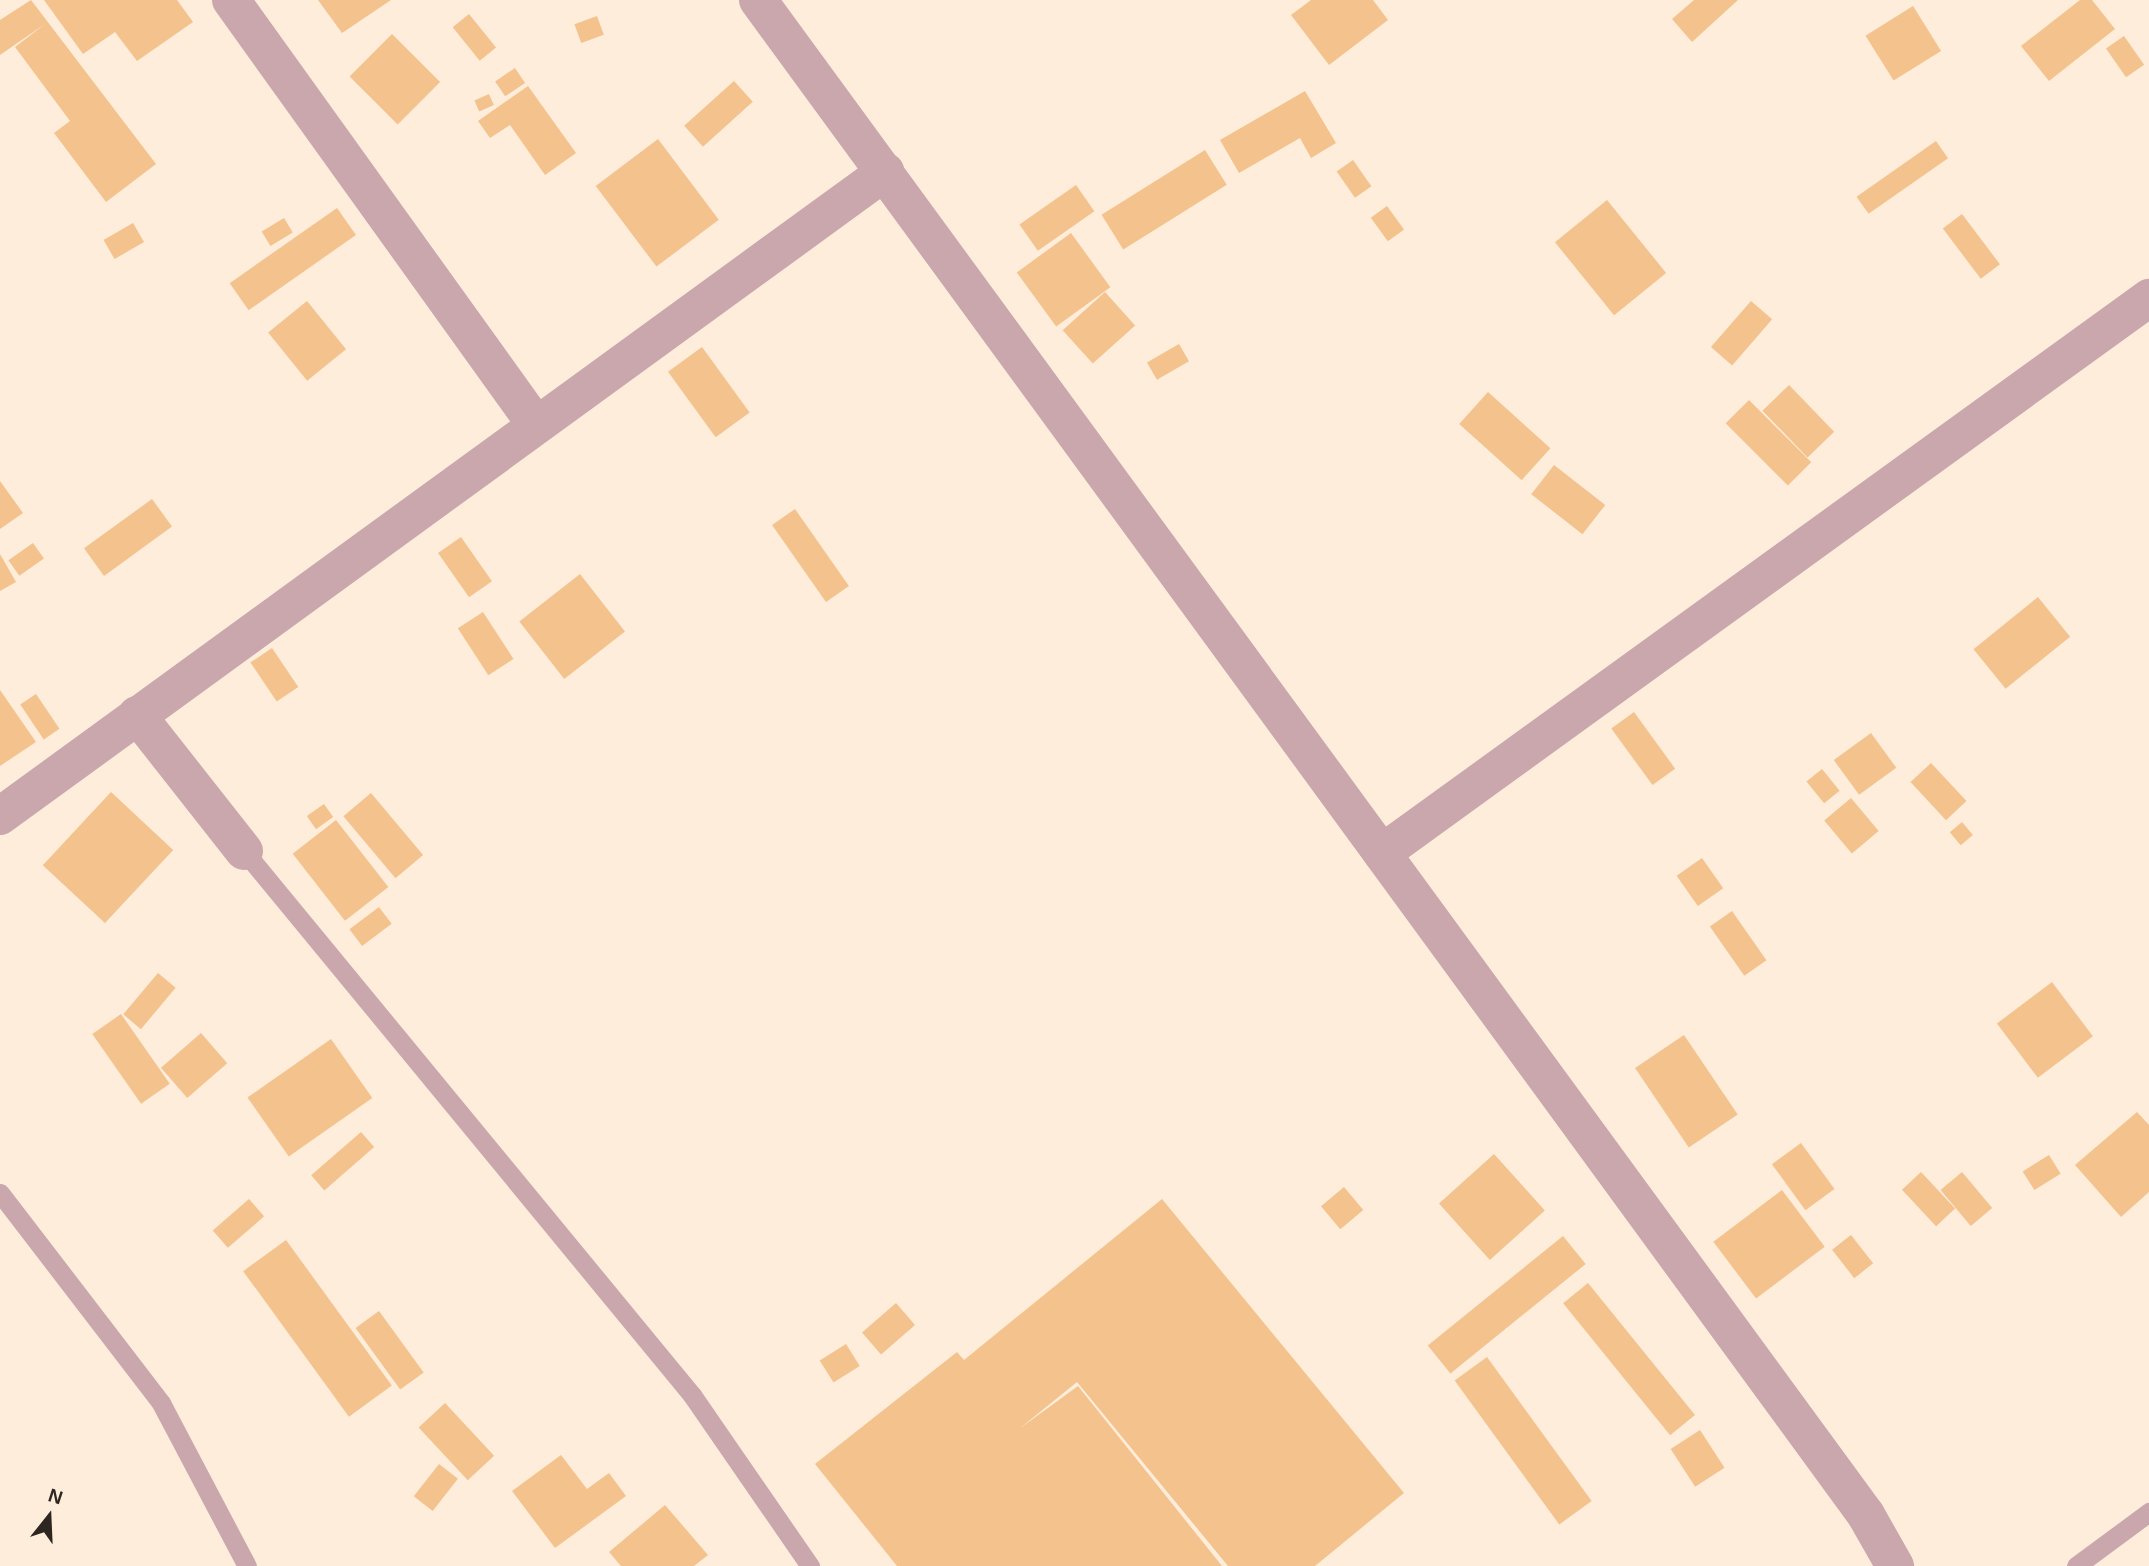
<!DOCTYPE html>
<html>
<head>
<meta charset="utf-8">
<style>
	body { margin:0 }
	#map { position:relative; width:2149px; height:1566px; overflow:hidden; background:#feeddb; font-family:Arial,sans-serif }
	div>[style] { position:absolute }
	.building>* { inset:0; background:#f4c28d; transform-origin:0 0 }
	.service>* { height:19px; margin:-9.5px; padding:0 9.5px; transform-origin:9.5px; border-radius:9.5px; background:#c9a7ac }
	.minor>* { height:38px; margin:-19px; padding:0 19px; transform-origin:19px; border-radius:19px; background:#c9a7ac }
	span { translate:-50% -50%; white-space:nowrap; text-align:center; line-height:1.15; -webkit-text-stroke:6px #feeddb; paint-order:stroke }
	.north { position:absolute; left:14px; top:1482px; width:70px; height:70px; -webkit-text-stroke:5px #feeddb; paint-order:stroke; rotate:18deg; font-size:19px; font-weight:700; line-height:28px; text-align:center; color:#2e2721 }
	.north::after { content:''; display:block; margin:auto; width:24px; height:32px; background:#2e2721; clip-path:polygon(50% 0,100% 100%,50% 72%,0 100%) }
</style>
</head>
<body>
<div id="map">
	<div class="building">
		<div style="clip-path:polygon(31px 0,156px 164px,106px 202px,54px 133px,70px 121px,15px 47px,45px 24px,0 55px,0 20px)"></div>
		<div style="clip-path:polygon(44px 0,177px 0,193px 22px,137px 61px,115px 32px,83px 54px)"></div>
		<div style="clip-path:polygon(318px 0,391px 0,342px 33px)"></div>
		<div style="clip-path:polygon(1311px 0,1373px 0,1388px 20px,1329px 65px,1291px 15px)"></div>
		<div style="clip-path:polygon(1694px 0,1738px 0,1692px 42px,1672px 19px)"></div>
		<div style="clip-path:polygon(2080px 0,2092px 0,2115px 29px,2049px 81px,2021px 46px)"></div>
		<div style="left:1913px;top:6px;width:53px;height:56px;rotate:58deg"></div>
		<div style="left:469px;top:14px;width:43px;height:21px;rotate:51deg"></div>
		<div style="left:597px;top:16px;width:20px;height:24px;rotate:70deg"></div>
		<div style="left:392px;top:34px;width:68px;height:60px;rotate:45deg"></div>
		<div style="left:2124px;top:36px;width:35px;height:22px;rotate:55deg"></div>
		<div style="left:515px;top:68px;width:18px;height:24px;rotate:56deg"></div>
		<div style="left:734px;top:81px;width:28px;height:67px;rotate:48deg"></div>
		<div style="clip-path:polygon(528px 86px,576px 153px,545px 175px,510px 125px,490px 138px,478px 121px)"></div>
		<div style="clip-path:polygon(1305px 91px,1336px 143px,1311px 158px,1300px 138px,1239px 173px,1220px 140px)"></div>
		<div style="left:489px;top:94px;width:12px;height:16px;rotate:66deg"></div>
		<div style="left:658px;top:139px;width:101px;height:78px;rotate:53deg"></div>
		<div style="left:1936px;top:141px;width:21px;height:97px;rotate:55deg"></div>
		<div style="left:1205px;top:150px;width:41px;height:122px;rotate:58deg"></div>
		<div style="left:1353px;top:160px;width:32px;height:20px;rotate:55deg"></div>
		<div style="left:1076px;top:185px;width:32px;height:69px;rotate:55deg"></div>
		<div style="left:1607px;top:200px;width:94px;height:67px;rotate:51deg"></div>
		<div style="left:1387px;top:206px;width:29px;height:20px;rotate:54deg"></div>
		<div style="left:337px;top:208px;width:33px;height:131px;rotate:55deg"></div>
		<div style="left:1962px;top:214px;width:63px;height:24px;rotate:53deg"></div>
		<div style="left:284px;top:218px;width:17px;height:26px;rotate:59deg"></div>
		<div style="left:133px;top:223px;width:22px;height:34px;rotate:60deg"></div>
		<div style="left:1071px;top:233px;width:67px;height:67px;rotate:54deg"></div>
		<div style="left:1105px;top:292px;width:45px;height:57px;rotate:48deg"></div>
		<div style="left:307px;top:301px;width:62px;height:50px;rotate:51deg"></div>
		<div style="left:1751px;top:301px;width:28px;height:61px;rotate:41deg"></div>
		<div style="left:1179px;top:344px;width:20px;height:37px;rotate:60deg"></div>
		<div style="left:702px;top:347px;width:81px;height:42px;rotate:54deg"></div>
		<div style="left:1789px;top:385px;width:65px;height:37px;rotate:46deg"></div>
		<div style="left:1488px;top:392px;width:84px;height:43px;rotate:42deg"></div>
		<div style="left:1749px;top:400px;width:88px;height:33px;rotate:45deg"></div>
		<div style="left:1554px;top:465px;width:65px;height:37px;rotate:38deg"></div>
		<div style="clip-path:polygon(0 481px,23px 513px,0 529px)"></div>
		<div style="left:152px;top:499px;width:34px;height:84px;rotate:54deg"></div>
		<div style="left:795px;top:509px;width:94px;height:28px;rotate:55deg"></div>
		<div style="left:461px;top:537px;width:54px;height:28px;rotate:55deg"></div>
		<div style="left:33px;top:543px;width:19px;height:30px;rotate:55deg"></div>
		<div style="clip-path:polygon(0 554px,16px 582px,0 591px)"></div>
		<div style="left:580px;top:574px;width:73px;height:77px;rotate:52deg"></div>
		<div style="left:2038px;top:597px;width:51px;height:83px;rotate:51deg"></div>
		<div style="left:483px;top:612px;width:56px;height:30px;rotate:57deg"></div>
		<div style="left:272px;top:648px;width:47px;height:26px;rotate:56deg"></div>
		<div style="clip-path:polygon(0 690px,36px 742px,0 766px)"></div>
		<div style="left:36px;top:694px;width:42px;height:19px;rotate:56deg"></div>
		<div style="left:1634px;top:712px;width:70px;height:28px;rotate:54deg"></div>
		<div style="left:1871px;top:733px;width:43px;height:46px;rotate:54deg"></div>
		<div style="left:1931px;top:763px;width:52px;height:28px;rotate:47deg"></div>
		<div style="left:1822px;top:769px;width:28px;height:20px;rotate:51deg"></div>
		<div style="left:111px;top:792px;width:85px;height:100px;rotate:43deg"></div>
		<div style="left:371px;top:793px;width:81px;height:36px;rotate:50deg"></div>
		<div style="left:1851px;top:798px;width:43px;height:35px;rotate:50deg"></div>
		<div style="left:324px;top:804px;width:16px;height:21px;rotate:55deg"></div>
		<div style="left:336px;top:820px;width:85px;height:55px;rotate:52deg"></div>
		<div style="left:1962px;top:822px;width:17px;height:16px;rotate:50deg"></div>
		<div style="left:1702px;top:858px;width:37px;height:31px;rotate:55deg"></div>
		<div style="left:379px;top:907px;width:21px;height:37px;rotate:53deg"></div>
		<div style="left:1732px;top:911px;width:60px;height:27px;rotate:55deg"></div>
		<div style="left:158px;top:973px;width:23px;height:54px;rotate:40deg"></div>
		<div style="left:2052px;top:982px;width:68px;height:69px;rotate:53deg"></div>
		<div style="left:121px;top:1014px;width:85px;height:35px;rotate:55deg"></div>
		<div style="left:201px;top:1033px;width:40px;height:53px;rotate:49deg"></div>
		<div style="left:1684px;top:1035px;width:96px;height:59px;rotate:56deg"></div>
		<div style="left:331px;top:1039px;width:72px;height:102px;rotate:55deg"></div>
		<div style="clip-path:polygon(2137px 1112px,2149px 1125px,2149px 1192px,2121px 1217px,2075px 1165px)"></div>
		<div style="left:361px;top:1132px;width:20px;height:66px;rotate:49deg"></div>
		<div style="left:1801px;top:1143px;width:57px;height:36px;rotate:54deg"></div>
		<div style="left:1494px;top:1154px;width:76px;height:74px;rotate:48deg"></div>
		<div style="left:2049px;top:1155px;width:22px;height:31px;rotate:58deg"></div>
		<div style="left:1921px;top:1172px;width:50px;height:26px;rotate:47deg"></div>
		<div style="left:1962px;top:1172px;width:47px;height:28px;rotate:50deg"></div>
		<div style="left:1344px;top:1187px;width:30px;height:30px;rotate:50deg"></div>
		<div style="left:1782px;top:1190px;width:71px;height:86px;rotate:53deg"></div>
		<div style="left:249px;top:1199px;width:23px;height:48px;rotate:49deg"></div>
		<div style="clip-path:polygon(1162px 1199px,1404px 1493px,1315px 1566px,1228px 1566px,1077px 1382px,1019px 1429px,1078px 1386px,1222px 1566px,897px 1566px,815px 1464px,957px 1352px,964px 1360px)"></div>
		<div style="left:1851px;top:1235px;width:36px;height:24px;rotate:52deg"></div>
		<div style="left:1563px;top:1236px;width:36px;height:174px;rotate:51deg"></div>
		<div style="left:286px;top:1240px;width:180px;height:53px;rotate:54deg"></div>
		<div style="left:1588px;top:1283px;width:170px;height:32px;rotate:51deg"></div>
		<div style="left:896px;top:1303px;width:29px;height:45px;rotate:49deg"></div>
		<div style="left:379px;top:1311px;width:76px;height:29px;rotate:54deg"></div>
		<div style="left:846px;top:1344px;width:26px;height:31px;rotate:58deg"></div>
		<div style="left:1487px;top:1357px;width:178px;height:40px;rotate:54deg"></div>
		<div style="left:445px;top:1403px;width:72px;height:36px;rotate:47deg"></div>
		<div style="left:1700px;top:1430px;width:45px;height:35px;rotate:57deg"></div>
		<div style="clip-path:polygon(561px 1455px,587px 1489px,609px 1473px,626px 1496px,555px 1548px,512px 1491px)"></div>
		<div style="left:439px;top:1464px;width:24px;height:41px;rotate:38deg"></div>
		<div style="clip-path:polygon(665px 1505px,708px 1555px,694px 1566px,621px 1566px,609px 1552px)"></div>
	</div>
	<div class="service">
		<div style="left:244px;top:851px;width:705px;rotate:50.53deg"></div>
		<div style="left:692px;top:1395px;width:208px;rotate:55.4deg"></div>
		<div style="left:0;top:1193px;width:265px;rotate:52.5deg"></div>
		<div style="left:161px;top:1403px;width:184px;rotate:62.2deg"></div>
		<div style="left:2076px;top:1566px;width:91px;rotate:-36.5deg"></div>
	</div>
	<div class="minor">
		<div style="left:231px;top:0;width:523px;rotate:54.33deg"></div>
		<div style="left:758px;top:0;width:1877px;rotate:53.82deg"></div>
		<div style="left:1866px;top:1515px;width:59px;rotate:60.4deg"></div>
		<div style="left:137px;top:715px;width:173px;rotate:51.8deg"></div>
		<div style="left:0;top:816px;width:1095px;rotate:-36.04deg"></div>
		<div style="left:1382px;top:853px;width:947px;rotate:-35.89deg"></div>
	</div>
	<div class="north">N</div>
</div>
</body>
</html>
